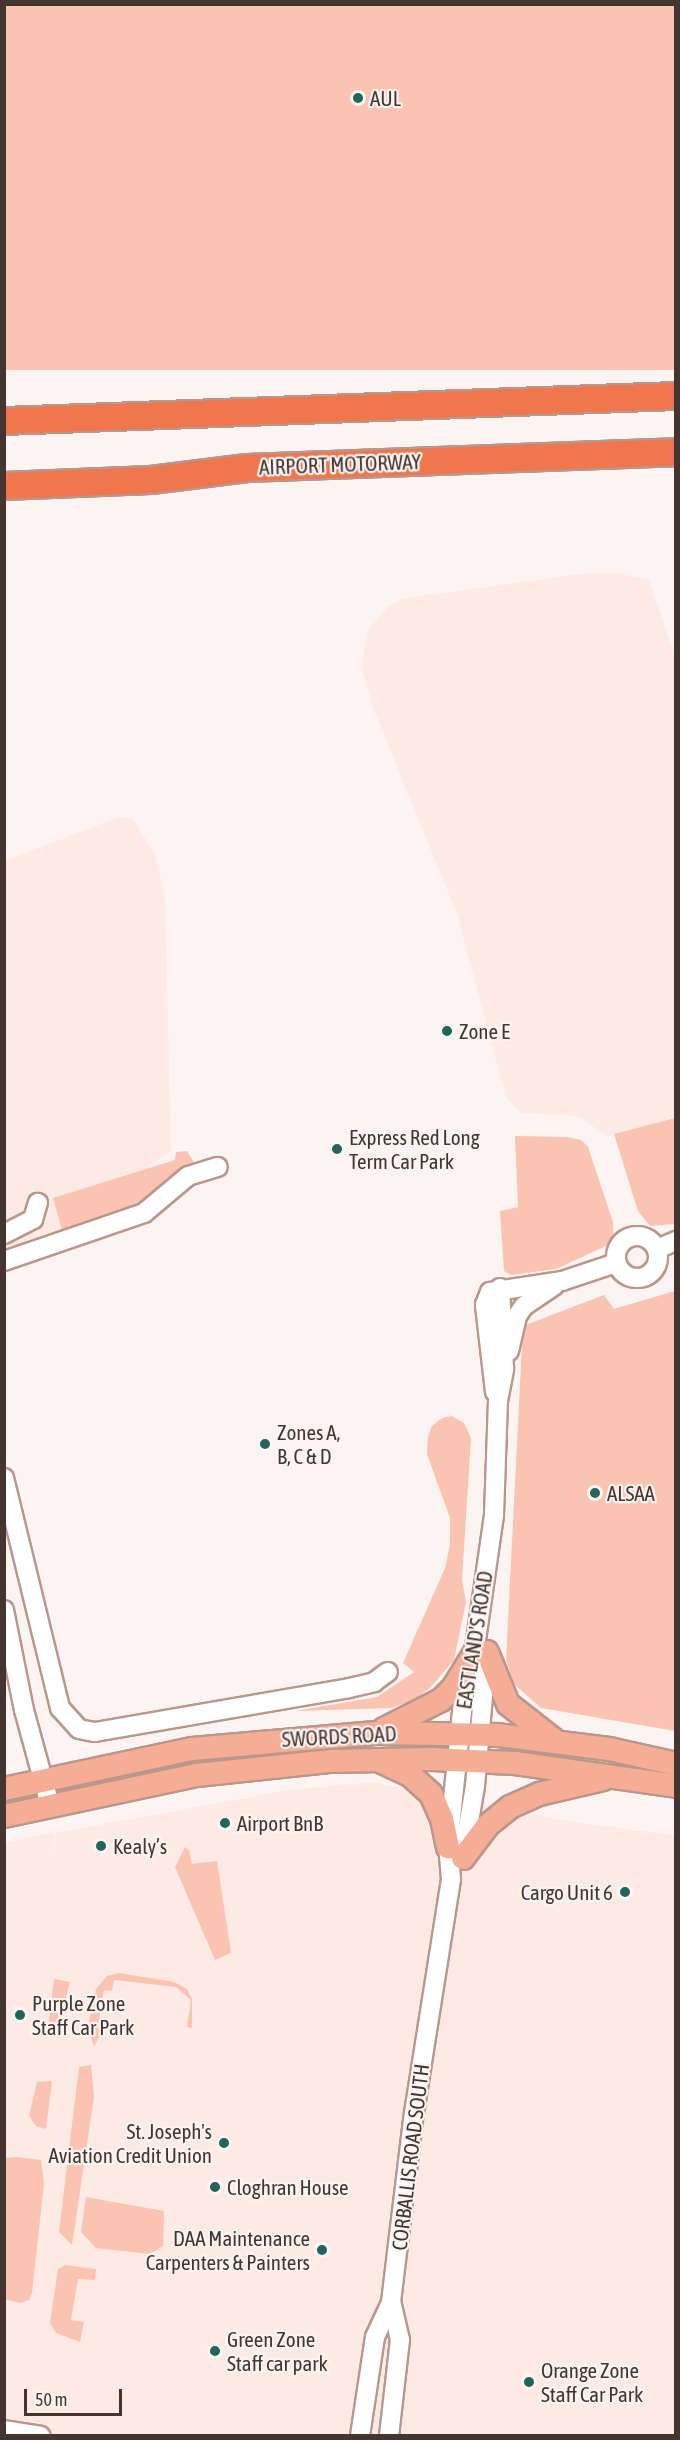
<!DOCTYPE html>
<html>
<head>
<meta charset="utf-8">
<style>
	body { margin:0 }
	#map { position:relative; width:680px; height:2440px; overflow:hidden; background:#fcf4f2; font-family:"Asap Condensed",sans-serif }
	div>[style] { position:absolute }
	.built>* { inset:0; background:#fdeae4 }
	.green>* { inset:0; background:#fbc3b1; transform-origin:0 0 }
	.roads { filter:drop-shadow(2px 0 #ba978c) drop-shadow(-2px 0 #ba978c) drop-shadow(0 2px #ba978c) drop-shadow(0 -2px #ba978c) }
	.minor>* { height:18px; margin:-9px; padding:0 9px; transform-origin:9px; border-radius:9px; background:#fff }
	.minor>.ring { margin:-9px; padding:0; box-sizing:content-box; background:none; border:18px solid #fff; border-radius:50% }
	.major>* { height:22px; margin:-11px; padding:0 11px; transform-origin:11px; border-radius:11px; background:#f6ad95 }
	.highway>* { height:26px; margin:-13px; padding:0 13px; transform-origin:13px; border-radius:13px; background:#f0764e }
	.dots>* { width:16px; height:16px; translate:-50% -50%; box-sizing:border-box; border:3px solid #fcf4f2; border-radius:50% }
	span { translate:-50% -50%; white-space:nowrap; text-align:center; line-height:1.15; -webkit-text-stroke:4.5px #fcf4f2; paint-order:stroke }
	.poi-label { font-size:21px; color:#443531 }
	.left { translate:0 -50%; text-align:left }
	.right { translate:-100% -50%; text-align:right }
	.street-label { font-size:21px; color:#443531 }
	.frame { position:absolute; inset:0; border:6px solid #443531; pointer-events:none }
	.scale { position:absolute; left:24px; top:2389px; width:98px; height:27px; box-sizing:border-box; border:3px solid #443531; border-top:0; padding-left:8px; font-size:18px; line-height:21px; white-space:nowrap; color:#443531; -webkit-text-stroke:4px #fcf4f2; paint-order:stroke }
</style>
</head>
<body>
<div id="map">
	<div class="built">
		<div style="clip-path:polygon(617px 573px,649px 580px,676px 659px,675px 1118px,607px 1136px,578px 1116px,521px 1113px,506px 1097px,457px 914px,373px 707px,361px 666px,369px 629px,387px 608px,402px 599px,580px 574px)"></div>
		<div style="clip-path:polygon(119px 817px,133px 819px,155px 854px,165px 898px,171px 1151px,150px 1165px,141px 1206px,5px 1248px,5px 861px)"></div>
		<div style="clip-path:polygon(373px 1782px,373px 1785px,374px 1782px,578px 1823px,675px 1835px,675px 2435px,5px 2435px,4px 1843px,54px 1832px,55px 1873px,55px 1833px,288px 1790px)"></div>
	</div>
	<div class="green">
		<div style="left:4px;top:5px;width:671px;height:365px"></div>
		<div style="clip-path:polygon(675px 1118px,675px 1224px,650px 1226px,638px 1211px,614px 1134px)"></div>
		<div style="clip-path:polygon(515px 1136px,568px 1137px,581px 1140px,588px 1147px,613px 1222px,613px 1236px,608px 1245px,556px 1269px,511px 1275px,504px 1271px,500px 1211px,518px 1207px)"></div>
		<div style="clip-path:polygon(187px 1151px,197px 1167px,151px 1202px,62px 1230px,53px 1198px,175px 1160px,176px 1152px)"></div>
		<div style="clip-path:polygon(675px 1291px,675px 1731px,541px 1708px,514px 1684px,506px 1660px,523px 1326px,604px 1295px,614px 1309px)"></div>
		<div style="clip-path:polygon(452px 1416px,464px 1423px,471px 1438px,462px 1580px,466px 1602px,454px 1660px,430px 1688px,414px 1700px,391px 1708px,295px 1711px,377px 1697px,414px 1672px,403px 1663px,445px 1568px,450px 1545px,450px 1518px,427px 1454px,428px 1436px,432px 1426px,442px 1418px)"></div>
		<div style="clip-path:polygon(185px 1847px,189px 1850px,192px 1864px,217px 1861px,231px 1953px,215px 1960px,175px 1867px)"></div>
		<div style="clip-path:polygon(119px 1973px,174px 1982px,187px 1989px,192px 1999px,192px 2028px,187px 2027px,191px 2000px,176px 1987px,114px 1980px,112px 1991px,104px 1990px,99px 2020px,106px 2023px,94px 2047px,88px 2026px,96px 1989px,107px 1976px)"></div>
		<div style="clip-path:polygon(54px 1979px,70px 1982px,57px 2031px,48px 2028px)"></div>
		<div style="clip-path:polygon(91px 2065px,94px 2097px,72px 2245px,59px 2232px,79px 2067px)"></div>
		<div style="clip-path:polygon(52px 2081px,46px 2129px,36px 2126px,29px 2116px,37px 2082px)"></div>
		<div style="clip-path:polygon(17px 2157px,41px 2160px,44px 2183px,32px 2293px,29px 2300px,20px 2303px,4px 2299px,5px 2158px)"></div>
		<div style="clip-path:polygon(86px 2197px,164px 2211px,163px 2246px,150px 2254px,96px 2248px,81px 2232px)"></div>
		<div style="clip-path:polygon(65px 2265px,96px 2269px,95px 2280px,78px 2279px,71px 2320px,84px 2322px,80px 2342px,56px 2333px,50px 2323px,58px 2269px)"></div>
	</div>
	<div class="roads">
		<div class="minor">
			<div style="left:4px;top:1234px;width:33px;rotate:-27deg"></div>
			<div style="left:33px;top:1219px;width:17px;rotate:-73deg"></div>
			<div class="ring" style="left:616px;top:1236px;width:24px;height:24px"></div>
			<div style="left:657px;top:1249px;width:21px;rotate:-23deg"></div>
			<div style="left:4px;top:1261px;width:148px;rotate:-18.9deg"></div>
			<div style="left:144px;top:1213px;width:57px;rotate:-40.1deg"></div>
			<div style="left:188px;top:1176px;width:31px;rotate:-17deg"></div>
			<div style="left:509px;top:1351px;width:36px;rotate:-77deg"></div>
			<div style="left:517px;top:1316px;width:12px;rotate:-55deg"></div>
			<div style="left:524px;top:1306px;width:37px;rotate:-34deg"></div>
			<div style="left:495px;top:1392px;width:88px;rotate:-96.6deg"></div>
			<div style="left:485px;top:1305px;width:14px;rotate:-69deg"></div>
			<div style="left:490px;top:1292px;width:73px;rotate:-8.7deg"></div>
			<div style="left:562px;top:1281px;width:57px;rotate:-18.4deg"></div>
			<div style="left:4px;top:1478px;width:237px;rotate:76.3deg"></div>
			<div style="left:60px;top:1708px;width:28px;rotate:48deg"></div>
			<div style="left:79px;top:1729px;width:16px;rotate:11deg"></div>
			<div style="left:95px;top:1732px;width:258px;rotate:-9.8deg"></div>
			<div style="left:349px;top:1688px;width:26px;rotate:-13deg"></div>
			<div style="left:374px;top:1682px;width:17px;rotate:-36deg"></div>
			<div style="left:4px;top:1610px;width:102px;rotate:78.7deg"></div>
			<div style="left:24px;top:1710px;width:98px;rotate:74.7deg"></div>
			<div style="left:463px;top:1857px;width:72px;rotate:-80.4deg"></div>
			<div style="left:475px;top:1786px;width:135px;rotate:-84.9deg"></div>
			<div style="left:4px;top:2430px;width:37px;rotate:9deg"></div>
			<div style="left:360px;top:2436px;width:100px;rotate:-81.4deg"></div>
			<div style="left:375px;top:2337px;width:38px;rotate:-65deg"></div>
			<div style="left:389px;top:2436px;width:97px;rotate:-83.5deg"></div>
			<div style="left:400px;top:2340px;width:39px;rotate:-103deg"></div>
			<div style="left:391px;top:2302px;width:190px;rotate:-83.1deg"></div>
			<div style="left:414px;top:2113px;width:237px;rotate:-81deg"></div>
			<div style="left:451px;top:1879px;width:32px;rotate:-95deg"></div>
			<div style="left:448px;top:1847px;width:157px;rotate:-84.1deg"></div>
			<div style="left:464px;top:1691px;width:38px;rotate:-75deg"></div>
			<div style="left:474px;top:1654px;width:140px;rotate:-81.8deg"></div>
			<div style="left:494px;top:1515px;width:114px;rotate:-88deg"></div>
			<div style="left:498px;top:1401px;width:33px;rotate:-79deg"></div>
			<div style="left:504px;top:1369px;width:81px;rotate:-92.8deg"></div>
		</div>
		<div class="major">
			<div style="left:487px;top:1652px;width:56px;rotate:68deg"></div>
			<div style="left:508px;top:1704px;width:58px;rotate:38deg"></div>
			<div style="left:384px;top:1729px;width:64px;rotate:-27deg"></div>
			<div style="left:441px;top:1700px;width:18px;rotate:-45deg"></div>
			<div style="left:454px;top:1687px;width:39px;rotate:-59deg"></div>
			<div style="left:382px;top:1762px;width:31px;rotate:25deg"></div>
			<div style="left:410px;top:1775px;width:28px;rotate:42deg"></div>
			<div style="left:431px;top:1794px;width:27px;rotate:66deg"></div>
			<div style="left:442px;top:1819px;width:29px;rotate:78deg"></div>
			<div style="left:4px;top:1789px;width:192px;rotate:-12deg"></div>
			<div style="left:192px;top:1749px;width:184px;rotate:-5deg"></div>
			<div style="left:375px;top:1733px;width:123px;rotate:0.9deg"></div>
			<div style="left:498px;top:1735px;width:112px;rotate:7.2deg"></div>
			<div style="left:609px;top:1749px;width:69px;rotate:12.6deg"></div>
			<div style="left:4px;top:1816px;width:197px;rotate:-12deg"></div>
			<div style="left:197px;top:1775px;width:135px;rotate:-6deg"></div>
			<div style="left:331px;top:1761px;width:101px;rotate:-1.1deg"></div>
			<div style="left:432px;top:1759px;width:83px;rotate:2.8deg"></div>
			<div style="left:515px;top:1763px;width:163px;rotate:8.1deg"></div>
			<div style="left:463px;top:1858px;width:41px;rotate:-52.9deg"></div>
			<div style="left:488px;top:1825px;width:28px;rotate:-39deg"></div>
			<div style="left:510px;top:1807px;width:32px;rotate:-24deg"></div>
			<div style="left:539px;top:1794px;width:66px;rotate:-13.2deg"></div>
		</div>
		<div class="highway">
			<div style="left:4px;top:421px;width:672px;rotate:-2.13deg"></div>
			<div style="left:4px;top:486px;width:147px;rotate:-2.3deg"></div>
			<div style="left:151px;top:480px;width:97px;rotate:-7.1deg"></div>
			<div style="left:247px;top:468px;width:429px;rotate:-2.1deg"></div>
		</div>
	</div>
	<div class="dots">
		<div style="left:358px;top:98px;background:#206659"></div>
		<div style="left:447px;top:1031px;background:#206659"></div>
		<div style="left:337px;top:1149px;background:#206659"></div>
		<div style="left:265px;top:1444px;background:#206659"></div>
		<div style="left:595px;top:1493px;background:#206659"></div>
		<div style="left:225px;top:1823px;background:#206659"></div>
		<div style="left:101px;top:1846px;background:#206659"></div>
		<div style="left:625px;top:1892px;background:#206659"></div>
		<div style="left:20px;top:2015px;background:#206659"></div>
		<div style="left:224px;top:2143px;background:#206659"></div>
		<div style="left:215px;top:2187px;background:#206659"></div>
		<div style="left:322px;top:2250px;background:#206659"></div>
		<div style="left:215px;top:2351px;background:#206659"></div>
		<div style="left:529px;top:2382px;background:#206659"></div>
	</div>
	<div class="poi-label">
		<span class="left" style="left:370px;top:98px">AUL</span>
		<span class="left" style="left:459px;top:1031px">Zone E</span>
		<span class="left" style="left:349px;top:1149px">Express Red Long<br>Term Car Park</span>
		<span class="left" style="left:277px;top:1444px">Zones A,<br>B, C &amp; D</span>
		<span class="left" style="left:607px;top:1493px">ALSAA</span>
		<span class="left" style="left:237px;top:1823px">Airport BnB</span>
		<span class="left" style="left:113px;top:1846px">Kealy’s</span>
		<span class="right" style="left:613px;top:1892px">Cargo Unit 6</span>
		<span class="left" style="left:32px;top:2015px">Purple Zone<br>Staff Car Park</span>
		<span class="right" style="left:212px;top:2143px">St. Joseph's<br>Aviation Credit Union</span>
		<span class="left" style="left:227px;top:2187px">Cloghran House</span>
		<span class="right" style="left:310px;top:2250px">DAA Maintenance<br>Carpenters &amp; Painters</span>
		<span class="left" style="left:227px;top:2351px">Green Zone<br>Staff car park</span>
		<span class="left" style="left:541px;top:2382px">Orange Zone<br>Staff Car Park</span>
	</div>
	<div class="street-label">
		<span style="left:340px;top:464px;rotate:-2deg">AIRPORT MOTORWAY</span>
		<span style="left:474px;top:1640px;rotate:-81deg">EASTLAND'S ROAD</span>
		<span style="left:339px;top:1736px;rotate:-3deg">SWORDS ROAD</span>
		<span style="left:410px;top:2157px;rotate:-83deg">CORBALLIS ROAD SOUTH</span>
	</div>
	<div class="frame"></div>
	<div class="scale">50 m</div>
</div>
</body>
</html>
